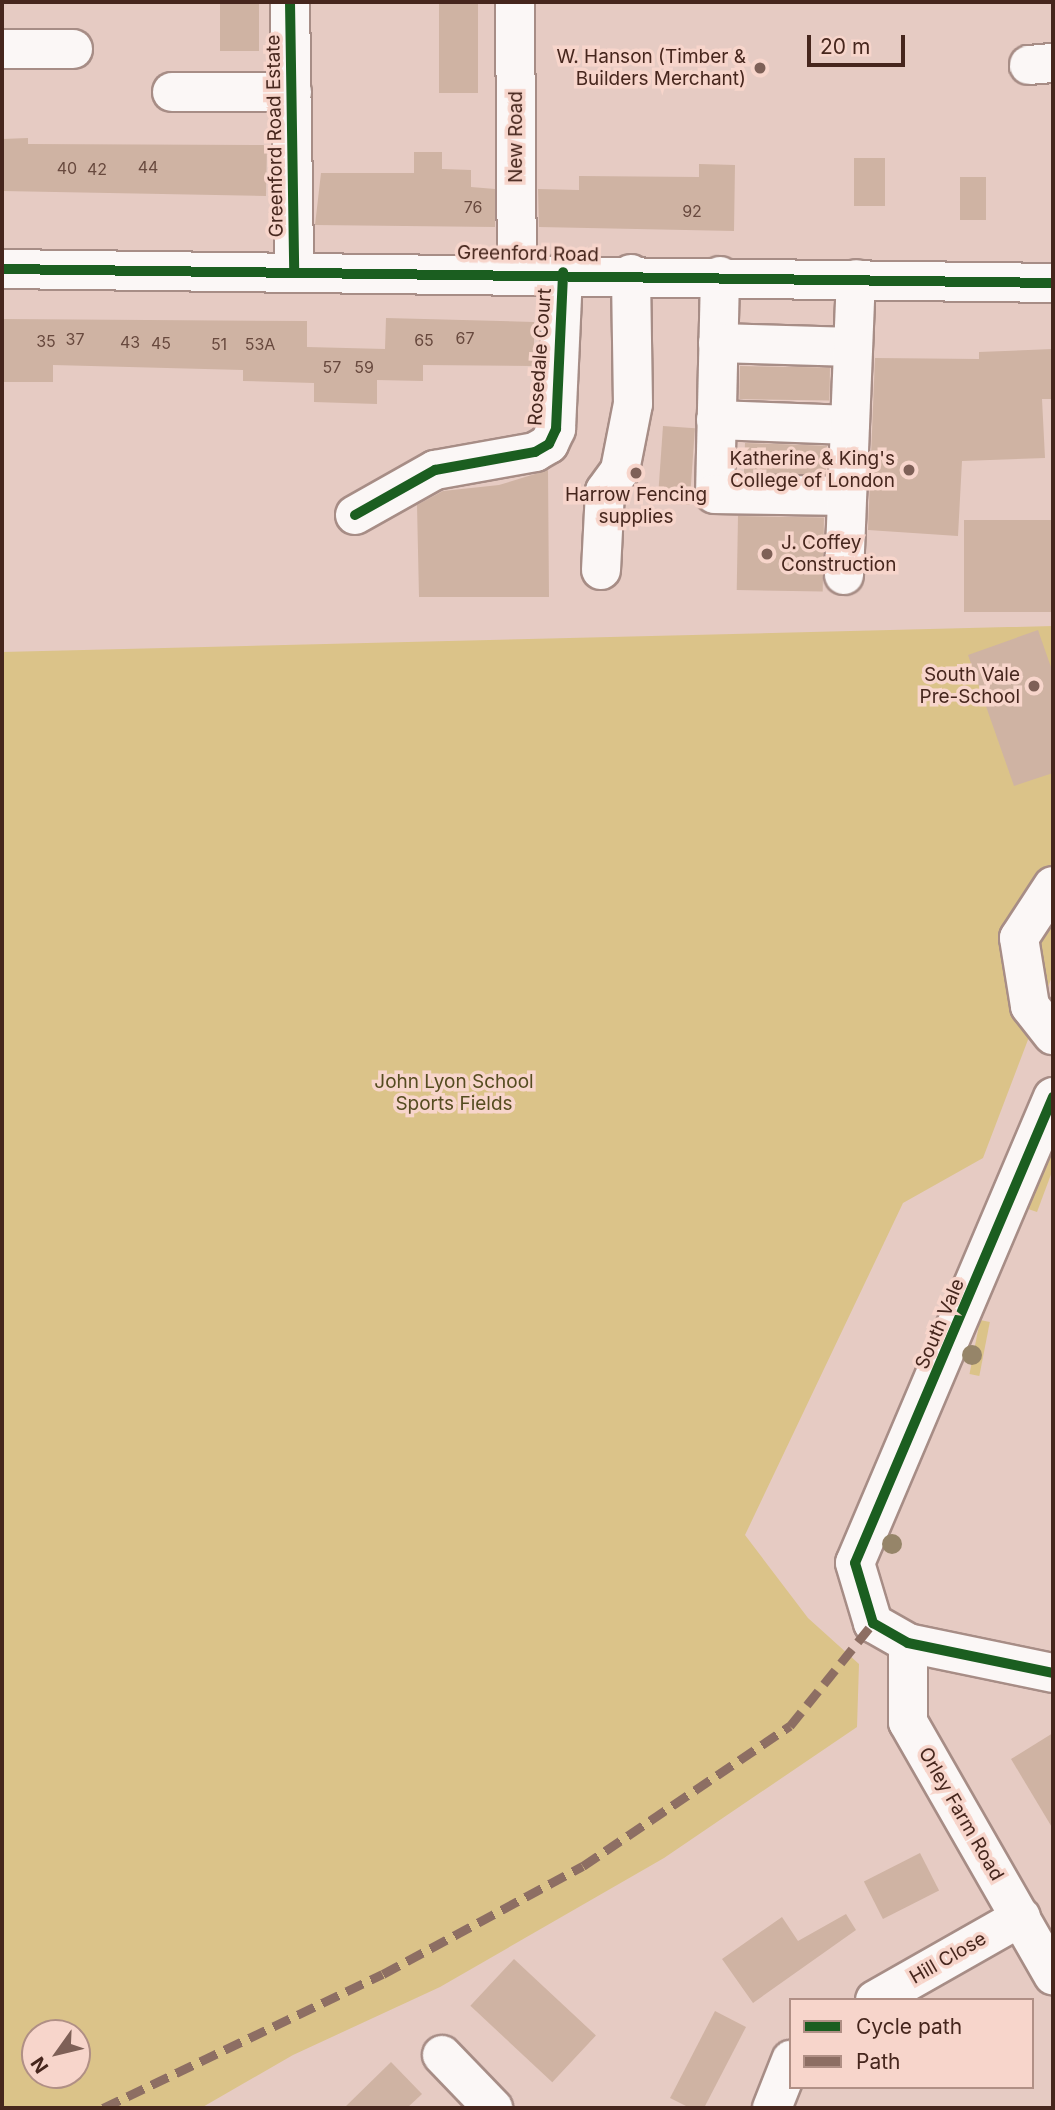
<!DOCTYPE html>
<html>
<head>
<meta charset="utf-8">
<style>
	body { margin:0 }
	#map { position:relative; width:1055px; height:2110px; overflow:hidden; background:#e6cbc3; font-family:Inter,sans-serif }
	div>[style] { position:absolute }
	.green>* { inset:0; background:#dbc389; transform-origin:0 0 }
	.building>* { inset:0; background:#cfb3a3; transform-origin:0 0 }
	.roads { filter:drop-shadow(2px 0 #a78d86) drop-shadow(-2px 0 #a78d86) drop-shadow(0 2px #a78d86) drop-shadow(0 -2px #a78d86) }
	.minor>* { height:38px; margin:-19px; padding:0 19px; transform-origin:19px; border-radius:19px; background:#fbf7f6 }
	.major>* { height:38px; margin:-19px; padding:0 19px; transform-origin:19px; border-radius:19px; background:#fbf7f6 }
	.quiet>* { height:9px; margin-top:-4.5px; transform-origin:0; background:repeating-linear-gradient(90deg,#8d6e63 0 18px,transparent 0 27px) }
	.cycleway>* { height:10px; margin:-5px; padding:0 5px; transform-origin:5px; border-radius:5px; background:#1b5e20 }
	.trees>* { width:20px; height:20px; margin:-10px; border-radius:50%; background:#968569 }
	.dots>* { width:19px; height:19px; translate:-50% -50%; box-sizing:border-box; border:4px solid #f7d5cb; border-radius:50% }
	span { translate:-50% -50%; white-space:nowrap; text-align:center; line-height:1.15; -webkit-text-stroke:7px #f7d5cb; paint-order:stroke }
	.number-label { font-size:16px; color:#68493e }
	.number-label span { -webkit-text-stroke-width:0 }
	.poi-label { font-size:19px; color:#46261d }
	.right { translate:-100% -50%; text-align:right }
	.left { translate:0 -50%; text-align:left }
	.street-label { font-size:19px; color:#46261d }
	.park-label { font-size:19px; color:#554c20 }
	.frame { position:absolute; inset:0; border:4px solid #46261d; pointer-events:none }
	.legend { position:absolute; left:789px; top:1998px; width:245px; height:91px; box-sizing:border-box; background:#f7d5cb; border:2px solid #b08f85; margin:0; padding:9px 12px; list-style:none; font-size:21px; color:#46261d }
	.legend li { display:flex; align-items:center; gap:14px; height:35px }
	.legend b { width:35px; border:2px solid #b08f85 }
	.north { position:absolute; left:21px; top:2019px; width:70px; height:70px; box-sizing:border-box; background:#f7d5cb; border:2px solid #b08f85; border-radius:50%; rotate:236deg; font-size:19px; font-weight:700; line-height:28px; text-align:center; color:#46261d }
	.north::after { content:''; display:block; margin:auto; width:24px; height:32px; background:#7e6057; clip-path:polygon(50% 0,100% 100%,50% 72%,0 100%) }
	.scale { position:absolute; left:807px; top:35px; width:98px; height:32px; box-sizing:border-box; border:4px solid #46261d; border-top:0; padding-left:9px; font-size:21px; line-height:24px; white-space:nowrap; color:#46261d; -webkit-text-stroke:5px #f7d5cb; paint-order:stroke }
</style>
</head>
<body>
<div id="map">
	<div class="green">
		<div style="clip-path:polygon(evenodd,1053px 626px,1053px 974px,983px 1158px,903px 1203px,745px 1535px,808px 1618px,859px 1664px,857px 1727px,664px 1858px,440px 1987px,293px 2055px,201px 2108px,2px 2108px,2px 652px,1053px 626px,35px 2033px,77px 2033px,77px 2075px,35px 2075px,35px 2033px)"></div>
		<div style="clip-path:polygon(1053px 1139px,1053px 1169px,1037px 1212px,1028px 1209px)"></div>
		<div style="left:980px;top:1320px;width:10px;height:55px;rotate:11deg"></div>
	</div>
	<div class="building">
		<div style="left:220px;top:2px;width:39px;height:49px"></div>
		<div style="left:439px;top:2px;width:39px;height:91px"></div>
		<div style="clip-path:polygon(28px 138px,28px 144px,267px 145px,266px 196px,2px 191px,2px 139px)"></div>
		<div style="clip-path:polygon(414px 152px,442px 152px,442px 169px,471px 170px,471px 187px,495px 189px,495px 227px,315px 225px,321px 173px,414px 173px)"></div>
		<div style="left:854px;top:158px;width:31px;height:48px"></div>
		<div style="clip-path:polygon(699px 164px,735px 165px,734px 231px,539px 227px,538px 189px,579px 190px,579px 176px,699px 177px)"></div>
		<div style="left:960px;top:177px;width:26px;height:43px"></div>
		<div style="clip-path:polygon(386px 318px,534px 322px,534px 366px,423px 365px,423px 381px,377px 380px,377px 404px,314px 402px,314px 383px,243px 381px,243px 370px,53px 365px,53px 382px,2px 382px,2px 319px,307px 321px,307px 347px,385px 349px)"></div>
		<div style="clip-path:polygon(1053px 349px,1053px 399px,1042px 399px,1045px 458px,962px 461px,958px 536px,868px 530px,875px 358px,979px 359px,979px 352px)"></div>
		<div style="left:740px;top:366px;width:90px;height:33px;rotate:1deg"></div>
		<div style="left:663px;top:426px;width:32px;height:77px;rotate:4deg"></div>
		<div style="left:745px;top:443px;width:82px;height:30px;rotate:2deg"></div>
		<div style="clip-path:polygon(548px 470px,549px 597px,419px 597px,417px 505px,443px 491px,499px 485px)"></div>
		<div style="left:738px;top:516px;width:86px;height:74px;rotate:1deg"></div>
		<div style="left:1053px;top:520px;width:92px;height:89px;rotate:90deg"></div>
		<div style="clip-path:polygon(1038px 630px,1053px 673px,1053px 773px,1014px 786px,968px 655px)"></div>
		<div style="clip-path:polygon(1053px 1733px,1053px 1829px,1011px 1759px)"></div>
		<div style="left:920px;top:1853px;width:42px;height:63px;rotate:63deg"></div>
		<div style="clip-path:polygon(846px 1914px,856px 1930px,753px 2003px,722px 1959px,782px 1917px,798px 1941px)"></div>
		<div style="left:514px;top:1959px;width:112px;height:64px;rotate:43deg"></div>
		<div style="clip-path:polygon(715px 2011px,746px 2027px,704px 2108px,690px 2108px,670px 2098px)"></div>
		<div style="clip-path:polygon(391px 2062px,422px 2094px,407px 2108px,344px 2108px)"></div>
	</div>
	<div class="roads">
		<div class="minor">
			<div style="left:290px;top:2px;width:268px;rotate:89.1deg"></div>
			<div style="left:515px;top:2px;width:269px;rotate:89.6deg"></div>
			<div style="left:2px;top:49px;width:71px"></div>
			<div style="left:1029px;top:65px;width:24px;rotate:-5deg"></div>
			<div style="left:172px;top:92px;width:120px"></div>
			<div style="left:720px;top:276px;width:218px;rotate:91.3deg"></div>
			<div style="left:715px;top:494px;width:132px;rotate:0.9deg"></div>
			<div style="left:718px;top:343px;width:135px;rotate:1.7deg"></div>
			<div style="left:716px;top:420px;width:134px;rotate:2.1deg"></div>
			<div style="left:355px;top:515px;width:92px;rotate:-29.4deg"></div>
			<div style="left:435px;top:470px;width:102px;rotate:-10.2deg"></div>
			<div style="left:535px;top:452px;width:16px;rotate:-30deg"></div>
			<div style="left:549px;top:444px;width:17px;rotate:-65deg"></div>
			<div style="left:556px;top:429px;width:157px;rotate:-87.4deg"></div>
			<div style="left:601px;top:570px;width:79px;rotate:-87.1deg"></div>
			<div style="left:605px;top:491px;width:26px;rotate:-54deg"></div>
			<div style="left:620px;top:470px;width:67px;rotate:-78.9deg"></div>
			<div style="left:633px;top:404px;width:130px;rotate:-90.9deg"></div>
			<div style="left:844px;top:575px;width:296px;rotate:-87.7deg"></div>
			<div style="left:1053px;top:886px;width:62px;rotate:123.2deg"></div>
			<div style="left:1019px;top:938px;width:69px;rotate:80.8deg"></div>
			<div style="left:1030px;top:1006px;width:37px;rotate:52deg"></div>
			<div style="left:1053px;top:1097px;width:506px;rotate:113.02deg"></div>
			<div style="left:855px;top:1563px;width:63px;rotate:73.3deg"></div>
			<div style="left:873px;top:1623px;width:40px;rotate:29.7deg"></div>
			<div style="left:908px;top:1643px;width:148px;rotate:11.7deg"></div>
			<div style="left:908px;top:1643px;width:79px;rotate:90deg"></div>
			<div style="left:908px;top:1722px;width:292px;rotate:60.2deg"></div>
			<div style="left:875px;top:2000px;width:168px;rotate:-29.6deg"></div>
			<div style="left:442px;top:2055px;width:74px;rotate:46.1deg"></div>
			<div style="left:772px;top:2108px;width:52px;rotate:-68.4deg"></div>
		</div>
		<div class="major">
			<div style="left:2px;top:269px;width:1051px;rotate:0.76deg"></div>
		</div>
	</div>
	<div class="quiet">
		<div style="left:103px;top:2108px;width:310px;rotate:-25.6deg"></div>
		<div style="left:383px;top:1974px;width:227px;rotate:-28.4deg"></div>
		<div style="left:583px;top:1866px;width:250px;rotate:-34.1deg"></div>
		<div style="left:790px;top:1726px;width:132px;rotate:-51.1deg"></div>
	</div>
	<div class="cycleway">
		<div style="left:290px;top:2px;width:268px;rotate:89.1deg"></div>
		<div style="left:2px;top:269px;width:1051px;rotate:0.76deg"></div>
		<div style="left:355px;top:515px;width:92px;rotate:-29.4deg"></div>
		<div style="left:435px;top:470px;width:102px;rotate:-10.2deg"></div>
		<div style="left:535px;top:452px;width:16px;rotate:-30deg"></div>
		<div style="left:549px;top:444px;width:17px;rotate:-65deg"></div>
		<div style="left:556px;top:429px;width:157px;rotate:-87.4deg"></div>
		<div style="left:1053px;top:1097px;width:506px;rotate:113.02deg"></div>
		<div style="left:855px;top:1563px;width:63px;rotate:73.3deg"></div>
		<div style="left:873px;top:1623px;width:40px;rotate:29.7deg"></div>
		<div style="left:908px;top:1643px;width:148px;rotate:11.7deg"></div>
	</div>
	<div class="trees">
		<div style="left:972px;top:1355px"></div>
		<div style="left:892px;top:1544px"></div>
	</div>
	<div class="dots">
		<div style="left:760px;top:68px;background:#7e6057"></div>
		<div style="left:909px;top:470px;background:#7e6057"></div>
		<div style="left:636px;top:473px;background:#7e6057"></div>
		<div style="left:767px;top:554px;background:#7e6057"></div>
		<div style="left:1034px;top:686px;background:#7e6057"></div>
	</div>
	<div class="number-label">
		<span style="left:148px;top:167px">44</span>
		<span style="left:67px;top:168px">40</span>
		<span style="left:97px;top:169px">42</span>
		<span style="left:473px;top:207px">76</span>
		<span style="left:692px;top:211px">92</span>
		<span style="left:465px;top:338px">67</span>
		<span style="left:75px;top:339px">37</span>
		<span style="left:424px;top:340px">65</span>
		<span style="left:46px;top:341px">35</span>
		<span style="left:130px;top:342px">43</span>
		<span style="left:161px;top:343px">45</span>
		<span style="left:219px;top:344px">51</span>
		<span style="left:260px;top:344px">53A</span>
		<span style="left:332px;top:367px">57</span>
		<span style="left:364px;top:367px">59</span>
	</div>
	<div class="poi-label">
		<span class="right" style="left:746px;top:68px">W. Hanson (Timber &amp;<br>Builders Merchant)</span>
		<span class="right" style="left:895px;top:470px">Katherine &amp; King's<br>College of London</span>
		<span style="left:636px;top:506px">Harrow Fencing<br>supplies</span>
		<span class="left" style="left:781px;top:554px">J. Coffey<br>Construction</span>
		<span class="right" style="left:1020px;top:686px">South Vale<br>Pre-School</span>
	</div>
	<div class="street-label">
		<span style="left:275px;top:136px;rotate:-91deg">Greenford Road Estate</span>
		<span style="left:516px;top:137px;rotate:-90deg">New Road</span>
		<span style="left:528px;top:254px;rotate:1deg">Greenford Road</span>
		<span style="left:540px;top:357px;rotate:-86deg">Rosedale Court</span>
		<span style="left:940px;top:1324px;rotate:-67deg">South Vale</span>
		<span style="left:961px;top:1814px;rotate:60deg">Orley Farm Road</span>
		<span style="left:948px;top:1958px;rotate:-30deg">Hill Close</span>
	</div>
	<div class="park-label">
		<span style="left:454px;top:1093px">John Lyon School<br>Sports Fields</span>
	</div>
	<div class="frame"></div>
	<ul class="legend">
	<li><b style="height:9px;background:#1b5e20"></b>Cycle path</li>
	<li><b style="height:9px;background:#8d6e63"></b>Path</li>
	</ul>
	<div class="north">N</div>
	<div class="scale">20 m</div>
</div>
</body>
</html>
